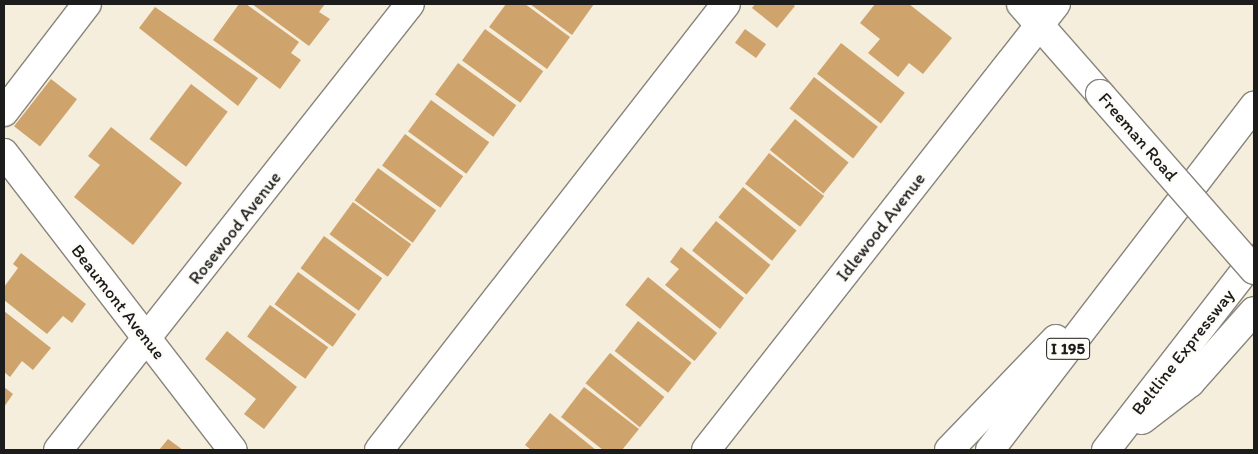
<!DOCTYPE html>
<html>
<head>
<meta charset="utf-8">
<style>
	body { margin:0 }
	#map { position:relative; width:1258px; height:454px; overflow:hidden; background:#f6eedd; font-family:Itim,sans-serif }
	div>[style] { position:absolute }
	.building>* { inset:0; background:#cfa36c; transform-origin:0 0 }
	.roads { filter:drop-shadow(1px 0 #89857c) drop-shadow(-1px 0 #89857c) drop-shadow(0 1px #89857c) drop-shadow(0 -1px #89857c) }
	.minor>* { height:28px; margin:-14px; padding:0 14px; transform-origin:14px; border-radius:14px; background:#fff }
	.highway>* { height:28px; margin:-14px; padding:0 14px; transform-origin:14px; border-radius:14px; background:#fff }
	.bridges { filter:drop-shadow(1px 0 #89857c) drop-shadow(-1px 0 #89857c) drop-shadow(0 1px #89857c) drop-shadow(0 -1px #89857c) }
	.minor-bridge>* { height:28px; margin:-14px; padding:0 14px; transform-origin:14px; border-radius:14px; background:#fff }
	span { translate:-50% -50%; white-space:nowrap; text-align:center; line-height:1.15; -webkit-text-stroke:5px #fdfcf7; paint-order:stroke }
	.shield-label span { padding:1px 4px; background:#fdfcf7; border:1px solid; border-radius:4px; -webkit-text-stroke-width:0 }
	.shield-label { font-size:16px; color:#1c1c1c; font-weight:700 }
	.street-label { font-size:18px; color:#1c1c1c }
	.frame { position:absolute; inset:0; border:5px solid #1c1c1c; pointer-events:none }
</style>
</head>
<body>
<div id="map">
	<div class="building">
		<div style="clip-path:polygon(239px 4px,246px 4px,299px 42px,291px 53px,301px 60px,280px 89px,213px 40px)"></div>
		<div style="clip-path:polygon(252px 4px,325px 4px,319px 12px,330px 19px,309px 46px)"></div>
		<div style="clip-path:polygon(506px 4px,525px 4px,570px 37px,547px 69px,489px 27px)"></div>
		<div style="clip-path:polygon(530px 4px,594px 4px,572px 35px)"></div>
		<div style="clip-path:polygon(755px 4px,792px 4px,795px 6px,777px 28px,752px 8px)"></div>
		<div style="clip-path:polygon(875px 4px,909px 4px,952px 38px,923px 74px,909px 63px,898px 77px,868px 53px,880px 39px,860px 23px)"></div>
		<div style="clip-path:polygon(155px 7px,258px 78px,238px 106px,139px 28px)"></div>
		<div style="left:485px;top:29px;width:72px;height:39px;rotate:36deg"></div>
		<div style="left:745px;top:29px;width:26px;height:17px;rotate:36deg"></div>
		<div style="left:841px;top:43px;width:81px;height:39px;rotate:38deg"></div>
		<div style="left:458px;top:63px;width:72px;height:39px;rotate:36deg"></div>
		<div style="left:814px;top:77px;width:81px;height:40px;rotate:38deg"></div>
		<div style="left:51px;top:79px;width:33px;height:60px;rotate:38deg"></div>
		<div style="left:191px;top:84px;width:46px;height:69px;rotate:37deg"></div>
		<div style="left:431px;top:100px;width:72px;height:39px;rotate:36deg"></div>
		<div style="left:795px;top:119px;width:69px;height:40px;rotate:39deg"></div>
		<div style="clip-path:polygon(111px 127px,182px 183px,133px 245px,74px 197px,100px 165px,88px 156px)"></div>
		<div style="left:405px;top:134px;width:72px;height:39px;rotate:36deg"></div>
		<div style="left:769px;top:153px;width:70px;height:39px;rotate:38deg"></div>
		<div style="left:378px;top:168px;width:72px;height:40px;rotate:36deg"></div>
		<div style="left:743px;top:187px;width:69px;height:39px;rotate:39deg"></div>
		<div style="left:353px;top:202px;width:72px;height:40px;rotate:36deg"></div>
		<div style="left:716px;top:221px;width:70px;height:38px;rotate:39deg"></div>
		<div style="left:324px;top:236px;width:72px;height:40px;rotate:36deg"></div>
		<div style="clip-path:polygon(681px 247px,744px 298px,720px 329px,665px 285px,679px 269px,670px 262px)"></div>
		<div style="clip-path:polygon(21px 253px,86px 304px,72px 323px,63px 316px,47px 334px,4px 300px,4px 287px,18px 268px,13px 264px)"></div>
		<div style="left:298px;top:272px;width:72px;height:40px;rotate:36deg"></div>
		<div style="left:648px;top:277px;width:89px;height:36px;rotate:39deg"></div>
		<div style="left:270px;top:305px;width:72px;height:39px;rotate:36deg"></div>
		<div style="clip-path:polygon(4px 311px,51px 348px,33px 370px,22px 361px,10px 377px,4px 372px)"></div>
		<div style="left:638px;top:321px;width:68px;height:38px;rotate:38deg"></div>
		<div style="clip-path:polygon(227px 331px,297px 387px,264px 429px,244px 414px,256px 399px,205px 359px)"></div>
		<div style="left:610px;top:353px;width:70px;height:39px;rotate:39deg"></div>
		<div style="clip-path:polygon(4px 387px,13px 394px,4px 407px)"></div>
		<div style="clip-path:polygon(584px 387px,639px 429px,622px 450px,603px 450px,561px 417px)"></div>
		<div style="clip-path:polygon(550px 413px,596px 450px,531px 450px,525px 445px)"></div>
		<div style="clip-path:polygon(168px 439px,183px 450px,159px 450px)"></div>
	</div>
	<div class="roads">
		<div class="minor">
			<div style="left:1021px;top:4px;width:120px;rotate:48.7deg"></div>
			<div style="left:4px;top:112px;width:136px;rotate:-52.5deg"></div>
			<div style="left:4px;top:153px;width:375px;rotate:52.4deg"></div>
			<div style="left:58px;top:450px;width:568px;rotate:-51.72deg"></div>
			<div style="left:379px;top:450px;width:565px;rotate:-52.12deg"></div>
			<div style="left:706px;top:450px;width:567px;rotate:-51.88deg"></div>
		</div>
		<div class="highway">
			<div style="left:1142px;top:420px;width:61px;rotate:-37.6deg"></div>
			<div style="left:1190px;top:383px;width:96px;rotate:-48.4deg"></div>
			<div style="left:949px;top:450px;width:154px;rotate:-46.1deg"></div>
			<div style="left:990px;top:450px;width:434px;rotate:-52.5deg"></div>
			<div style="left:1106px;top:450px;width:242px;rotate:-52.2deg"></div>
		</div>
	</div>
	<div class="bridges">
		<div class="minor-bridge">
			<div style="left:1100px;top:94px;width:234px;rotate:48.8deg"></div>
		</div>
	</div>
	<div class="shield-label">
		<span style="left:1068px;top:349px">I 195</span>
	</div>
	<div class="street-label">
		<span style="left:1138px;top:137px;rotate:49deg">Freeman Road</span>
		<span style="left:881px;top:227px;rotate:-52deg">Idlewood Avenue</span>
		<span style="left:235px;top:228px;rotate:-52deg">Rosewood Avenue</span>
		<span style="left:118px;top:302px;rotate:52deg">Beaumont Avenue</span>
		<span style="left:1183px;top:352px;rotate:-52deg">Beltline Expressway</span>
	</div>
	<div class="frame"></div>
</div>
</body>
</html>
